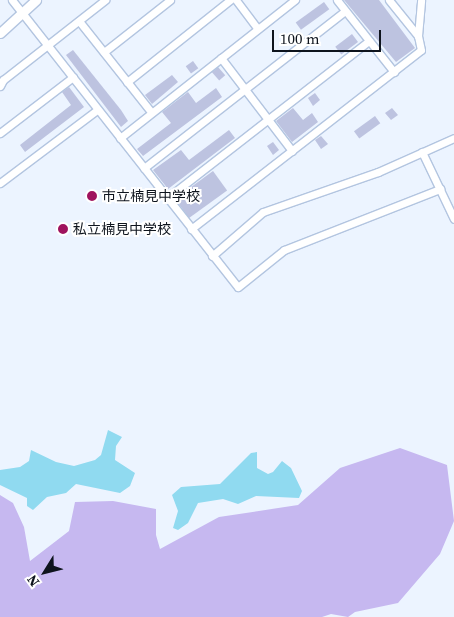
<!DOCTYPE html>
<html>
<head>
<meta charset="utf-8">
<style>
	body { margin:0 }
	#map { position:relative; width:454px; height:617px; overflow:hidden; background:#ecf4ff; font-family:"Source Serif 4","Noto Sans JP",serif }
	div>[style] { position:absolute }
	.forest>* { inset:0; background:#c6b8f0 }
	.water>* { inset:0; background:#90daf0 }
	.building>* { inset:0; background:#bdc3e0; transform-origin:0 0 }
	.roads { filter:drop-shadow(1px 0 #b3c5e0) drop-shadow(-1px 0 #b3c5e0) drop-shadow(0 1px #b3c5e0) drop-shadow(0 -1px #b3c5e0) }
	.minor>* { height:7px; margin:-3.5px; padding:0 3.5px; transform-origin:3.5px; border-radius:3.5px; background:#fff }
	.tertiary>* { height:9px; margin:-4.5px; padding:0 4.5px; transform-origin:4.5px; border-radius:4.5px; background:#fff }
	.dots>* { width:14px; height:14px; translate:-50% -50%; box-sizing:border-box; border:2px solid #fff; border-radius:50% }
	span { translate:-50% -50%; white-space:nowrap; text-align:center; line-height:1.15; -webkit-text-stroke:4px #fff; paint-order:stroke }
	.poi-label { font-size:14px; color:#0e141d }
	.left { translate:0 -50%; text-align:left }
	.north { position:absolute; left:20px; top:547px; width:50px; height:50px; -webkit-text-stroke:4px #fff; paint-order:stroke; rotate:234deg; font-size:14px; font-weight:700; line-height:20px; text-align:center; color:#0e141d }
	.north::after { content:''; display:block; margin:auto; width:18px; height:22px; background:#0e141d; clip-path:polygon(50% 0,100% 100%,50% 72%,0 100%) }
	.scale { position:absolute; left:272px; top:30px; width:109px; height:22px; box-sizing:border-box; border:2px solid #0e141d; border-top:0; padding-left:6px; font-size:15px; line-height:18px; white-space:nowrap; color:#0e141d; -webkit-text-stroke:4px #fff; paint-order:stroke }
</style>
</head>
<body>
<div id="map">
	<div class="forest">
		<div style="clip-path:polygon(400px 448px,447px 465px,454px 521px,440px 554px,398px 603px,355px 612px,348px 617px,331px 614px,322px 617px,0 617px,0 495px,13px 503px,24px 527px,30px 561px,69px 531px,75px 502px,113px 501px,156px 509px,156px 535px,160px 549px,219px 517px,298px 505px,340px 468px)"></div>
	</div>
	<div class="water">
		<div style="clip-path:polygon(108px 430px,122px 437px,116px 446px,115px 460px,135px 473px,130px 486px,120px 493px,76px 484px,66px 493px,47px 497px,33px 510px,27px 506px,27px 498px,0 485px,0 470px,20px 467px,29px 461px,31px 450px,56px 462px,74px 466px,95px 460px,101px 455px)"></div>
		<div style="clip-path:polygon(257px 452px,257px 468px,268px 474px,273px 472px,282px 461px,291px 468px,302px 491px,299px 498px,256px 496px,238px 504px,223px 499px,198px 503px,188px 523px,178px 530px,173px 528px,178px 511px,172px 495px,181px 487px,220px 484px,251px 453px)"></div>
	</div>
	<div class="building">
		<div style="clip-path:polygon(344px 0,379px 0,415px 48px,396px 62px)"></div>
		<div style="left:324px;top:2px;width:9px;height:35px;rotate:54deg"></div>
		<div style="left:352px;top:34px;width:10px;height:21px;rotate:53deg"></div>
		<div style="clip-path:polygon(73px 50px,121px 110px,128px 121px,121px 127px,66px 55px)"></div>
		<div style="left:193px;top:61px;width:9px;height:9px;rotate:54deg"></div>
		<div style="left:218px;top:67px;width:11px;height:8px;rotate:49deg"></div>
		<div style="clip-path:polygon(172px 75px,178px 82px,152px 104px,145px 95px)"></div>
		<div style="clip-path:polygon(69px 87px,84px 107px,25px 152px,20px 145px,71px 105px,62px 92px)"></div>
		<div style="clip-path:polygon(216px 88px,222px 97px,143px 156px,137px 149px,171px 123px,162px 112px,188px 92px,196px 103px)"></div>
		<div style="clip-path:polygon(315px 93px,320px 100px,313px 106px,308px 98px)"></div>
		<div style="clip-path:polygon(293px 108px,303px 120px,312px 113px,318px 122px,292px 142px,276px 121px)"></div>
		<div style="clip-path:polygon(392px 108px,398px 115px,391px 120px,385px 113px)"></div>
		<div style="left:375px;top:116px;width:9px;height:26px;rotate:54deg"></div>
		<div style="clip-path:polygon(229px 130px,235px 138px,168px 189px,153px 170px,181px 150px,189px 160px)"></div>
		<div style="clip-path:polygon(321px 136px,328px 144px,321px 149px,315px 140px)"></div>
		<div style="clip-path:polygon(273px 142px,279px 150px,273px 155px,267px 146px)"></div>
		<div style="left:213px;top:171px;width:24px;height:47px;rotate:54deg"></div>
	</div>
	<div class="roads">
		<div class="minor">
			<div style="left:12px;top:0;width:365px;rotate:51.8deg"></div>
			<div style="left:238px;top:287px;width:59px;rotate:-38.8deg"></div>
			<div style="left:284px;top:250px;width:168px;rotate:-21.4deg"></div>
			<div style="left:236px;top:0;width:36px;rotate:53deg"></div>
			<div style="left:337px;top:0;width:92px;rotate:51.6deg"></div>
			<div style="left:389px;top:0;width:46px;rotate:51.1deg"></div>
			<div style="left:79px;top:21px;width:116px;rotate:51.6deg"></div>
			<div style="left:104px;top:52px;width:84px;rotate:-38.2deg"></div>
			<div style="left:221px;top:58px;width:117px;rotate:52.6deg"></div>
			<div style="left:127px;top:82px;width:132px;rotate:-38.5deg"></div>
			<div style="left:0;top:86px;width:7px;rotate:-63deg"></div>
			<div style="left:3px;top:80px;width:130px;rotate:-38.1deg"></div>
			<div style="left:0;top:133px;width:92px;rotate:-37.5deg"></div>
			<div style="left:120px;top:138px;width:223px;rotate:-38.3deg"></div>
			<div style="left:422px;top:152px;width:74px;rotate:64.5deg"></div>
			<div style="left:144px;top:168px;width:255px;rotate:-38deg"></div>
			<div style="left:0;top:183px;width:121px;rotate:-37deg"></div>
			<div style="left:167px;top:198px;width:256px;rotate:-37.9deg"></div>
			<div style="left:191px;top:229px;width:291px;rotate:-37.9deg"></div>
			<div style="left:421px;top:50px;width:14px;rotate:-102deg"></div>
			<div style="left:418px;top:36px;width:36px;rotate:-85deg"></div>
			<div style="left:212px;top:256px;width:67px;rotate:-40.8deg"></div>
			<div style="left:263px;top:212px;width:122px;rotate:-19.2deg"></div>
			<div style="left:378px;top:172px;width:83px;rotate:-24.1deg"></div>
		</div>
		<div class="tertiary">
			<div style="left:0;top:33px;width:49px;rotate:-42.5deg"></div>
		</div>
	</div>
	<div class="dots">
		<div style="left:92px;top:196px;background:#9f135e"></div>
		<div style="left:63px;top:229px;background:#9f135e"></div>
	</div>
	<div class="poi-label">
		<span class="left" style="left:102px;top:196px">市立楠見中学校</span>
		<span class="left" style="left:73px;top:229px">私立楠見中学校</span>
	</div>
	<div class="north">N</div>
	<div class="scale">100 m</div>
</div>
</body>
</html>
